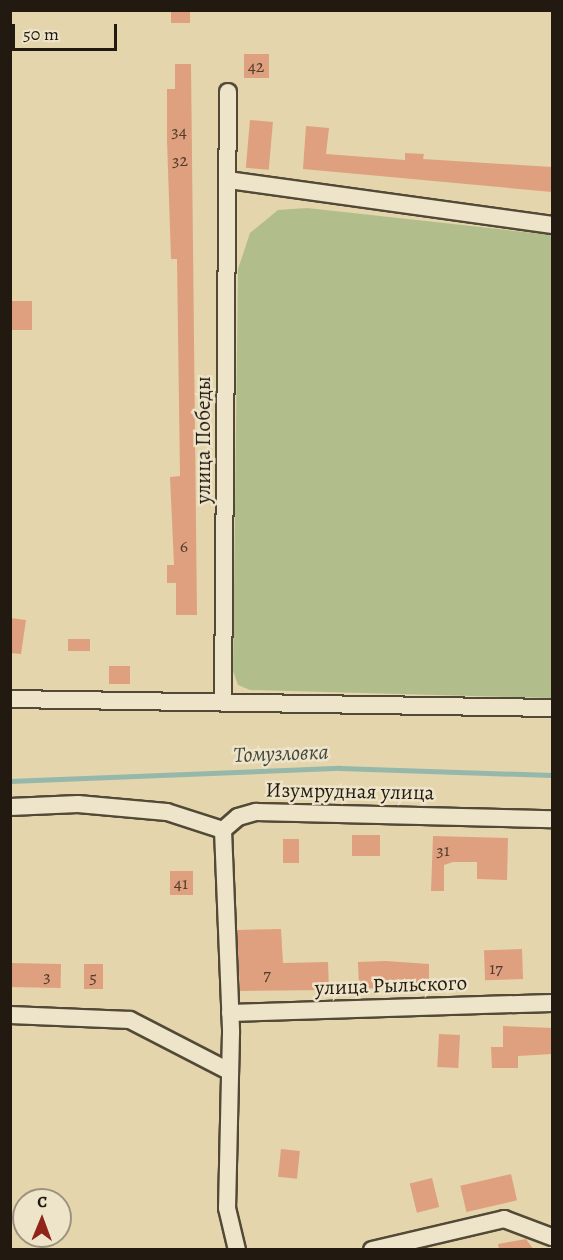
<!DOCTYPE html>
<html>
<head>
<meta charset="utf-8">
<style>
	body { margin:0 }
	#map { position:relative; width:563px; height:1260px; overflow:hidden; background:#e4d5ac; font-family:Alegreya,serif }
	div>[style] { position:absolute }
	.green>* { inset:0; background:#b1be8c }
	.stream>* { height:4.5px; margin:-2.25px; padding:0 2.25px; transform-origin:2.25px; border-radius:2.25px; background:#95b8ab }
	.building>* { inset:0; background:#dfa07f; transform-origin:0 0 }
	.roads { filter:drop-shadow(2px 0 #524937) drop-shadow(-2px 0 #524937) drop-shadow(0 2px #524937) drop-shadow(0 -2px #524937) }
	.minor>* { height:16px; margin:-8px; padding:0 8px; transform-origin:8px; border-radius:8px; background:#ede4c9 }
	span { translate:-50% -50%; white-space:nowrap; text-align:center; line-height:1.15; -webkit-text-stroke:5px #ede4c9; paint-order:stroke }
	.number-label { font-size:18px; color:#513c2c }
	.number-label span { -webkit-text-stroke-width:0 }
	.street-label { font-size:21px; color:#221a10 }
	.water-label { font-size:22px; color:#44493e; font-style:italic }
	.frame { position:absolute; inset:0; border:12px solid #221a10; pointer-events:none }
	.north { position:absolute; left:12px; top:1188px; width:60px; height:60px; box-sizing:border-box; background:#ede4c9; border:2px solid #9c937f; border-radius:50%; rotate:1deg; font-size:16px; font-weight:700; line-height:24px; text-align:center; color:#221a10 }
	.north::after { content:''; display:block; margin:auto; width:21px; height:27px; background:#8f2418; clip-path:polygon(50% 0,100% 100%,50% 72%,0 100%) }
	.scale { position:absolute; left:12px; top:24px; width:105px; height:27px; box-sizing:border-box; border:3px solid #221a10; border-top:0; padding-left:8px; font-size:18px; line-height:21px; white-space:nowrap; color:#221a10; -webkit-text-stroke:4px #ede4c9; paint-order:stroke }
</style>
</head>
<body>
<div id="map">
	<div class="green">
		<div style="clip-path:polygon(307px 208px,552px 235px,552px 698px,250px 690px,238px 685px,233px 671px,238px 269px,250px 233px,278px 210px)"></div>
	</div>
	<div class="stream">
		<div style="left:10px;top:781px;width:330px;rotate:-2.3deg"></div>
		<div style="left:340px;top:768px;width:212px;rotate:1.9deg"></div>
	</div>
	<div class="building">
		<div style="left:171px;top:10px;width:19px;height:13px"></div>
		<div style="left:244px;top:54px;width:25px;height:24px"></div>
		<div style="clip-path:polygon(175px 64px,191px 64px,197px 615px,176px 615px,176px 583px,167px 583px,167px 565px,174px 565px,170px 477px,180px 476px,177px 259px,171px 259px,167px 140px,167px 89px,175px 89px)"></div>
		<div style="left:250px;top:120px;width:23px;height:48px;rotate:5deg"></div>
		<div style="clip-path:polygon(306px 126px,329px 128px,326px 154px,405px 160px,405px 153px,424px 154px,423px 159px,552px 167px,552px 192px,303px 169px)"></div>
		<div style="left:10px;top:301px;width:22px;height:29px"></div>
		<div style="clip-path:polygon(10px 618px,26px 620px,21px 654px,10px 653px)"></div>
		<div style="left:68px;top:639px;width:22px;height:12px"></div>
		<div style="left:109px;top:666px;width:21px;height:18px"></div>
		<div style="left:352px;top:835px;width:28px;height:21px"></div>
		<div style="clip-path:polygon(433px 836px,508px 838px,507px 880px,477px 879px,477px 862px,453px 862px,444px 865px,444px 891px,431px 891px)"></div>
		<div style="left:299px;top:839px;width:24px;height:16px;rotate:90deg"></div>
		<div style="left:170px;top:871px;width:23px;height:24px"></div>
		<div style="clip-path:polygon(281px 929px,283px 963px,328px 962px,329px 990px,240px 991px,237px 930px)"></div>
		<div style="left:522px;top:949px;width:30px;height:38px;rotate:88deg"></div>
		<div style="clip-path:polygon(386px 961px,429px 964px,429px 986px,359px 989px,358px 962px)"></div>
		<div style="left:10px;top:963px;width:51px;height:24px;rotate:1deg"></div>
		<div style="left:84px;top:964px;width:19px;height:25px"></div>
		<div style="clip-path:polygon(503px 1026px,552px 1028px,552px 1054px,518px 1056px,518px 1068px,492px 1068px,491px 1047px,503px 1047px)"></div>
		<div style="left:439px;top:1034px;width:21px;height:33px;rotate:3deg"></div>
		<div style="left:281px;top:1149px;width:19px;height:28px;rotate:6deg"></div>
		<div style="left:511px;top:1174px;width:27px;height:52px;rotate:77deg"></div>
		<div style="left:432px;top:1178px;width:30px;height:23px;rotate:76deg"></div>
		<div style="clip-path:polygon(526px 1239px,534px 1250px,499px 1250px,498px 1244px)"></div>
	</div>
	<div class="roads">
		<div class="minor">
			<div style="left:228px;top:180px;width:327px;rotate:7.9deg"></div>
			<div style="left:10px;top:699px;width:542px;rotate:0.95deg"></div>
			<div style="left:223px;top:700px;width:608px;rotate:-89.53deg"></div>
			<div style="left:10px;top:807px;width:68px;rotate:-2.5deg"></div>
			<div style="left:78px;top:804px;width:89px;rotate:5.1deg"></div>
			<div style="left:167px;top:812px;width:59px;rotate:17.8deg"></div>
			<div style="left:223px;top:830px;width:20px;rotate:-41deg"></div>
			<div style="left:238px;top:817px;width:19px;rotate:-16deg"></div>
			<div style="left:256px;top:812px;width:296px;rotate:1.4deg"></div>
			<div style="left:223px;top:830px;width:203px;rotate:87.7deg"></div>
			<div style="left:231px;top:1033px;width:175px;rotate:91.3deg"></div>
			<div style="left:227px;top:1208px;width:43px;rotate:76.6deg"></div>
			<div style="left:230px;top:1013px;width:322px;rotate:-1.8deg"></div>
			<div style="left:10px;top:1015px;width:120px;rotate:2.4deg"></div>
			<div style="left:130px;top:1020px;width:111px;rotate:27.3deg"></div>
			<div style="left:372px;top:1250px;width:136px;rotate:-13.2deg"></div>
			<div style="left:504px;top:1219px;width:51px;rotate:20.6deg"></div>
		</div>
	</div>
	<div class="number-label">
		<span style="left:256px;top:66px">42</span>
		<span style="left:179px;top:131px">34</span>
		<span style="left:180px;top:160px">32</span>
		<span style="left:184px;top:546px">6</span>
		<span style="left:443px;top:850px">31</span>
		<span style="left:181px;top:883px">41</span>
		<span style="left:496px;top:968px">17</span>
		<span style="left:267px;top:974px">7</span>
		<span style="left:47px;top:976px">3</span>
		<span style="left:93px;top:977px">5</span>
	</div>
	<div class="street-label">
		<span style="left:203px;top:440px;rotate:-90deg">улица Победы</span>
		<span style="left:350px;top:791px;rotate:1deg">Изумрудная улица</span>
		<span style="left:391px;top:985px;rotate:-2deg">улица Рыльского</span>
	</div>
	<div class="water-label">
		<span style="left:281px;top:754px;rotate:-2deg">Томузловка</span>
	</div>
	<div class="frame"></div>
	<div class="north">С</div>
	<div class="scale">50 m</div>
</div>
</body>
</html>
